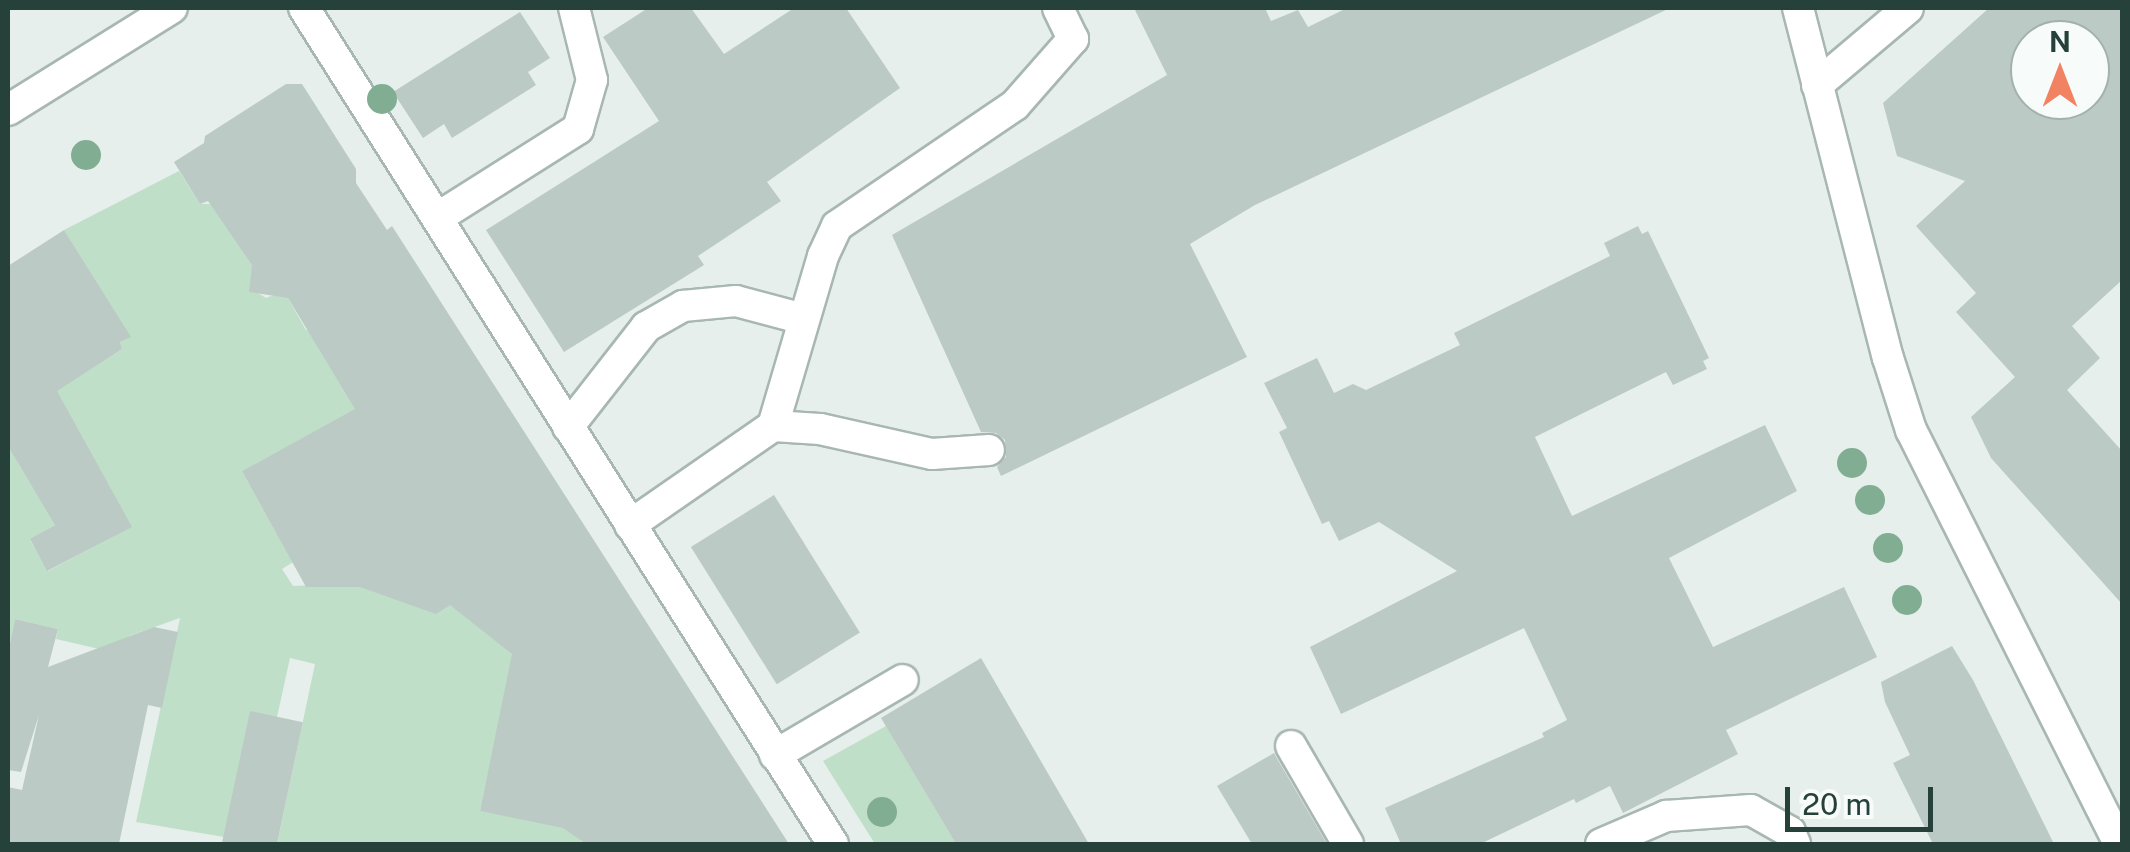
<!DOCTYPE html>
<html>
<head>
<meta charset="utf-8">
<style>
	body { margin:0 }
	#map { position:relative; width:2130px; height:852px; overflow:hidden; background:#e6efeb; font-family:"Public Sans",sans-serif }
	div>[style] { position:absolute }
	.green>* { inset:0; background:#c0dfc8 }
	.building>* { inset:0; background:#bbcac4; transform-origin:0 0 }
	.roads { filter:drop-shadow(2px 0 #a8b7b2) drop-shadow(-2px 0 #a8b7b2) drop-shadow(0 2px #a8b7b2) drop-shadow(0 -2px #a8b7b2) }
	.lane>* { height:30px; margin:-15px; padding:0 15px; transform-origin:15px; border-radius:15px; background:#fff }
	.street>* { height:30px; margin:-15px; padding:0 15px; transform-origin:15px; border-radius:15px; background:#fff }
	.secondary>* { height:30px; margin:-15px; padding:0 15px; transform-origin:15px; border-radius:15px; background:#fff }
	.trees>* { width:30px; height:30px; margin:-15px; border-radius:50%; background:#81ae92 }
	span { translate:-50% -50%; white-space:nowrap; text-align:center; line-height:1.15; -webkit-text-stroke:10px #f7fbf9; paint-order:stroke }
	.frame { position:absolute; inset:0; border:10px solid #254139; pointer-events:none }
	.north { position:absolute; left:2010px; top:20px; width:100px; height:100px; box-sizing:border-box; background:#f7fbf9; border:2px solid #a3b1ac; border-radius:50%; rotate:0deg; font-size:28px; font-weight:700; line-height:40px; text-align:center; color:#254139 }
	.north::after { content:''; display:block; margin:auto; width:35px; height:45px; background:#f18362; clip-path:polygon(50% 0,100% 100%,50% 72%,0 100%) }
	.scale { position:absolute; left:1785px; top:787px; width:148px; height:45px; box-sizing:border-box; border:5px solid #254139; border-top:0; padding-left:12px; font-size:30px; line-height:35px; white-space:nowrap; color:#254139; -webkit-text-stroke:8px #f7fbf9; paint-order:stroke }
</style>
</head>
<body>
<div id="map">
	<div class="green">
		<div style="clip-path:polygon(evenodd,179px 171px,200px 204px,210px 204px,221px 217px,255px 269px,253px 290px,266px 298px,284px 291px,306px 330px,310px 329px,371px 401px,242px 471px,293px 562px,282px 569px,293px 586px,491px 577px,513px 656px,480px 811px,523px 819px,537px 751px,580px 840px,586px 844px,277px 844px,315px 664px,290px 658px,277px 717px,224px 837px,136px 822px,180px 618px,129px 636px,125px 655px,56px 639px,58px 629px,15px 619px,8px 653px,8px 386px,17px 380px,73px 380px,122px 349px,120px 342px,130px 337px,64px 230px,179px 171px,71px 426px,131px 527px,48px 571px,30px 540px,56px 524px,18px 463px,71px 426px)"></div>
		<div style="clip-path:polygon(886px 726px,956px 844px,875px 844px,823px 761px)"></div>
	</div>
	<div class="building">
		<div style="clip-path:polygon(648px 8px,691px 8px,724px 54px,794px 8px,846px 8px,900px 88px,767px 182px,781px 201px,698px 256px,704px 265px,564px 352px,486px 230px,659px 121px,603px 37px)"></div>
		<div style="clip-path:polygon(1134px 8px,1265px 8px,1271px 21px,1298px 10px,1308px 27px,1347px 8px,1670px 8px,1255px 205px,1190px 244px,1247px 357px,1001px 476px,997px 467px,1006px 457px,1005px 440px,996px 433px,981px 432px,892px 235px,1167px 75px)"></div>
		<div style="clip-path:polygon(evenodd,1989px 8px,2122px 8px,2122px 280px,2072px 326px,2100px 358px,2067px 390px,2122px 451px,2122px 604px,1991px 458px,1971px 417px,2015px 377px,1956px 312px,1976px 293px,1916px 226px,1965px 181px,1897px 156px,1883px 103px,1989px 8px,2030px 40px,2090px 40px,2090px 100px,2030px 100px,2030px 40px)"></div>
		<div style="clip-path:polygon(520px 12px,550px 58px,528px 72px,536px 85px,452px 138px,444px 124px,423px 138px,393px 92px)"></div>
		<div style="clip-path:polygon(286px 84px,302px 84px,356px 169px,356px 183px,387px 230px,392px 226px,789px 844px,586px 844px,563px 828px,480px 811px,512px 654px,450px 605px,436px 614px,360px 587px,306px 587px,242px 471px,355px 409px,288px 298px,249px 292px,252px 265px,208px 201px,200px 204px,174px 162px,204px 143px,205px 136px)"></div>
		<div style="clip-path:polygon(1638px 226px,1642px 234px,1648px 231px,1709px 358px,1703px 361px,1707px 369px,1673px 385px,1666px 372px,1535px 437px,1572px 516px,1765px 425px,1797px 491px,1669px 558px,1713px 647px,1844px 587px,1877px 657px,1726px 730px,1738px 754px,1623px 813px,1610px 786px,1576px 803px,1574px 799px,1480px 844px,1401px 844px,1385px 808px,1544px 737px,1542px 733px,1567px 720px,1524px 628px,1341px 714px,1310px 647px,1457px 571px,1379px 522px,1339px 541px,1329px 521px,1322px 524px,1279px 432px,1287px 428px,1264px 383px,1317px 358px,1334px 393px,1353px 384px,1366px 390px,1460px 345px,1454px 333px,1610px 256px,1604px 243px)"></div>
		<div style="clip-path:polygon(64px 230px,131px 337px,120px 342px,122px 349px,57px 391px,132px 527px,47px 571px,30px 539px,55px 525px,8px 446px,8px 266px)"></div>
		<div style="left:774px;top:495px;width:162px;height:98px;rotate:58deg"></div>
		<div style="clip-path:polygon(15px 619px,58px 629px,48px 667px,154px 627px,178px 632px,162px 708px,148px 705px,119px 844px,8px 844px,8px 787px,22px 790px,39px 715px,21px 772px,8px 770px,8px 653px)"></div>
		<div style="clip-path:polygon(1952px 646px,1973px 680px,2054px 844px,1933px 844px,1893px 763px,1910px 755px,1885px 702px,1881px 682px)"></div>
		<div style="clip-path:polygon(981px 658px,1089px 844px,956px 844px,881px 718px)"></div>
		<div style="left:250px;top:711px;width:54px;height:136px;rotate:12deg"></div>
		<div style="clip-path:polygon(1274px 753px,1275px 755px,1327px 844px,1252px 844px,1217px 786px)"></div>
	</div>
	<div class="roads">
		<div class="lane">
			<div style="left:437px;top:218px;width:167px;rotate:-32.3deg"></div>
			<div style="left:578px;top:129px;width:51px;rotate:-74.1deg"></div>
			<div style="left:592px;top:80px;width:74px;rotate:-104deg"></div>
			<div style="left:773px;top:426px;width:177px;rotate:-73.6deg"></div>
			<div style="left:823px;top:256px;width:33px;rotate:-65deg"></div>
			<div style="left:837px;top:226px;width:215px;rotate:-34.2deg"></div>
			<div style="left:1015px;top:105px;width:88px;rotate:-48.7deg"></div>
			<div style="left:1073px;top:39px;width:34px;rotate:-116deg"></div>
			<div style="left:568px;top:427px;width:127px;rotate:-52deg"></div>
			<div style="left:646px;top:327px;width:43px;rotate:-29.6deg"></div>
			<div style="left:683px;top:306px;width:53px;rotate:-5.4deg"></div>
			<div style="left:736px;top:301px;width:70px;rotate:14.8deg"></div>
			<div style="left:630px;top:525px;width:174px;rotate:-34.7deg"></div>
			<div style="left:773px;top:426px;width:47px;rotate:3.7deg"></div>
			<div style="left:820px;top:429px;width:115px;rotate:12.6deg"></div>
			<div style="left:932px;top:454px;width:57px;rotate:-4deg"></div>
			<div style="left:1291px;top:746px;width:113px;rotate:59.8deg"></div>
			<div style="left:775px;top:755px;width:148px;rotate:-30.4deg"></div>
			<div style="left:1601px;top:844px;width:71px;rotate:-23.3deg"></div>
			<div style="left:1666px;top:816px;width:85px;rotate:-4deg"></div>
			<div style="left:1751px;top:810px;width:45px;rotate:29.4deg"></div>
			<div style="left:1790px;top:832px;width:13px;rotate:67deg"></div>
		</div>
		<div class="street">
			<div style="left:304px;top:8px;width:989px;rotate:57.68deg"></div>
			<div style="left:1817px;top:85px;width:119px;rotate:-40.2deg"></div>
			<div style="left:8px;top:110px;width:193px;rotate:-31.9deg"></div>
		</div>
		<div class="secondary">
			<div style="left:1798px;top:8px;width:361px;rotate:75.6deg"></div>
			<div style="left:1888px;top:358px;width:76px;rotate:72.3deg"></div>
			<div style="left:1911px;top:430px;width:463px;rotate:63.3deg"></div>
		</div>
	</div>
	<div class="trees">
		<div style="left:382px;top:99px"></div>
		<div style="left:86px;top:155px"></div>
		<div style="left:1852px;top:463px"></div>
		<div style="left:1870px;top:500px"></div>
		<div style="left:1888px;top:548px"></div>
		<div style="left:1907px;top:600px"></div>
		<div style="left:882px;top:812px"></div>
	</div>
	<div class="frame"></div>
	<div class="north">N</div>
	<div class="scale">20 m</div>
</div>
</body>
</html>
